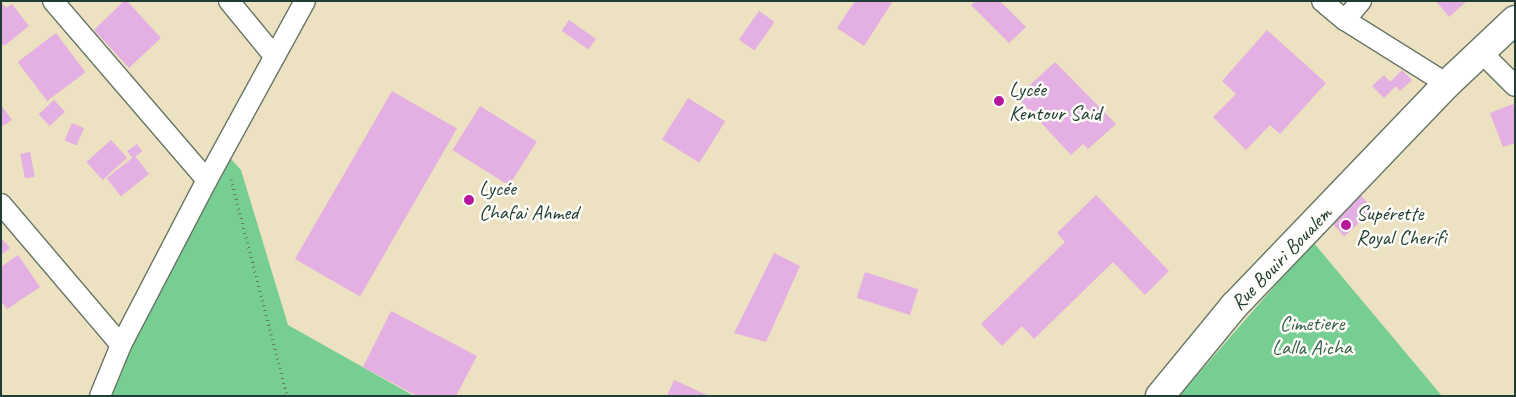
<!DOCTYPE html>
<html>
<head>
<meta charset="utf-8">
<style>
	body { margin:0 }
	#map { position:relative; width:1516px; height:397px; overflow:hidden; background:#ece1c0; font-family:Caveat,sans-serif }
	div>[style] { position:absolute }
	.green>* { inset:0; background:#77ce92 }
	.building>* { inset:0; background:#e4afe2; transform-origin:0 0 }
	.path>* { height:3px; margin-top:-1.5px; transform-origin:0; background:repeating-linear-gradient(90deg,#677665 0 1px,transparent 0 5px) }
	.roads { filter:drop-shadow(1px 0 #677665) drop-shadow(-1px 0 #677665) drop-shadow(0 1px #677665) drop-shadow(0 -1px #677665) }
	.street>* { height:20px; margin:-10px; padding:0 10px; transform-origin:10px; border-radius:10px; background:#fff }
	.secondary>* { height:28px; margin:-14px; padding:0 14px; transform-origin:14px; border-radius:14px; background:#fff }
	.dots>* { width:14px; height:14px; translate:-50% -50%; box-sizing:border-box; border:2px solid #fdfcf7; border-radius:50% }
	span { translate:-50% -50%; white-space:nowrap; text-align:center; line-height:1.15; -webkit-text-stroke:5px #fdfcf7; paint-order:stroke }
	.poi-label { font-size:21px; color:#1f3d34 }
	.left { translate:0 -50%; text-align:left }
	.street-label { font-size:21px; color:#1f3d34 }
	.park-label { font-size:21px; color:#35614c }
	.frame { position:absolute; inset:0; border:2px solid #1f3d34; pointer-events:none }
</style>
</head>
<body>
<div id="map">
	<div class="green">
		<div style="clip-path:polygon(223px 150px,241px 170px,288px 325px,414px 396px,99px 396px)"></div>
		<div style="clip-path:polygon(1313px 242px,1442px 396px,1179px 396px)"></div>
	</div>
	<div class="building">
		<div style="clip-path:polygon(124px 1px,127px 1px,161px 38px,129px 68px,94px 30px)"></div>
		<div style="clip-path:polygon(855px 1px,893px 1px,864px 46px,837px 28px)"></div>
		<div style="clip-path:polygon(975px 1px,1000px 1px,1026px 27px,1009px 43px,971px 5px)"></div>
		<div style="clip-path:polygon(1436px 1px,1467px 1px,1449px 17px)"></div>
		<div style="clip-path:polygon(1px 2px,6px 8px,12px 4px,29px 26px,4px 46px,1px 43px)"></div>
		<div style="left:759px;top:11px;width:19px;height:35px;rotate:35deg"></div>
		<div style="left:569px;top:20px;width:33px;height:13px;rotate:35deg"></div>
		<div style="clip-path:polygon(1267px 30px,1326px 83px,1280px 134px,1270px 125px,1246px 150px,1213px 117px,1236px 94px,1222px 81px)"></div>
		<div style="left:56px;top:33px;width:49px;height:48px;rotate:53deg"></div>
		<div style="clip-path:polygon(1055px 62px,1116px 124px,1088px 149px,1083px 144px,1071px 155px,1017px 97px)"></div>
		<div style="clip-path:polygon(1402px 70px,1412px 80px,1400px 91px,1396px 86px,1384px 98px,1372px 86px,1384px 75px,1390px 82px)"></div>
		<div style="left:392px;top:91px;width:75px;height:194px;rotate:30deg"></div>
		<div style="left:688px;top:98px;width:44px;height:49px;rotate:32deg"></div>
		<div style="left:54px;top:100px;width:16px;height:21px;rotate:47deg"></div>
		<div style="clip-path:polygon(1513px 104px,1515px 109px,1515px 143px,1503px 147px,1490px 113px)"></div>
		<div style="clip-path:polygon(1px 105px,12px 120px,1px 127px)"></div>
		<div style="left:480px;top:106px;width:67px;height:52px;rotate:32deg"></div>
		<div style="left:72px;top:123px;width:13px;height:19px;rotate:23deg"></div>
		<div style="left:111px;top:140px;width:24px;height:33px;rotate:48deg"></div>
		<div style="left:137px;top:144px;width:9px;height:12px;rotate:54deg"></div>
		<div style="left:30px;top:152px;width:25px;height:10px;rotate:79deg"></div>
		<div style="left:135px;top:156px;width:23px;height:36px;rotate:52deg"></div>
		<div style="left:1355px;top:189px;width:28px;height:40px;rotate:48deg"></div>
		<div style="clip-path:polygon(1096px 195px,1169px 271px,1145px 295px,1113px 262px,1034px 339px,1022px 326px,1002px 346px,981px 324px,1065px 242px,1057px 233px)"></div>
		<div style="clip-path:polygon(1px 238px,10px 248px,1px 255px)"></div>
		<div style="clip-path:polygon(774px 253px,800px 266px,766px 342px,734px 333px)"></div>
		<div style="clip-path:polygon(18px 255px,40px 287px,7px 309px,1px 301px,1px 267px)"></div>
		<div style="left:865px;top:272px;width:56px;height:27px;rotate:18deg"></div>
		<div style="clip-path:polygon(391px 311px,477px 356px,456px 396px,417px 396px,363px 367px)"></div>
		<div style="clip-path:polygon(674px 380px,709px 396px,667px 396px)"></div>
	</div>
	<div class="path">
		<div style="left:231px;top:179px;width:224px;rotate:75.5deg"></div>
	</div>
	<div class="roads">
		<div class="street">
			<div style="left:53px;top:1px;width:236px;rotate:49.3deg"></div>
			<div style="left:229px;top:1px;width:72px;rotate:50.6deg"></div>
			<div style="left:1322px;top:1px;width:30px;rotate:40deg"></div>
			<div style="left:1345px;top:20px;width:120px;rotate:32.1deg"></div>
			<div style="left:1345px;top:20px;width:25px;rotate:-50deg"></div>
			<div style="left:1481px;top:52px;width:48px;rotate:45deg"></div>
			<div style="left:1px;top:204px;width:185px;rotate:49.6deg"></div>
			<div style="left:100px;top:396px;width:55px;rotate:-67.6deg"></div>
			<div style="left:121px;top:345px;width:186px;rotate:-62.5deg"></div>
			<div style="left:207px;top:180px;width:204px;rotate:-61.3deg"></div>
		</div>
		<div class="secondary">
			<div style="left:1160px;top:396px;width:117px;rotate:-50.6deg"></div>
			<div style="left:1234px;top:306px;width:308px;rotate:-46.2deg"></div>
			<div style="left:1447px;top:84px;width:93px;rotate:-43.3deg"></div>
		</div>
	</div>
	<div class="dots">
		<div style="left:999px;top:101px;background:#b5179e"></div>
		<div style="left:469px;top:200px;background:#b5179e"></div>
		<div style="left:1346px;top:225px;background:#b5179e"></div>
	</div>
	<div class="poi-label">
		<span class="left" style="left:1009px;top:101px">Lycée<br>Kentour Said</span>
		<span class="left" style="left:479px;top:200px">Lycée<br>Chafai Ahmed</span>
		<span class="left" style="left:1356px;top:225px">Supérette<br>Royal Cherifi</span>
	</div>
	<div class="street-label">
		<span style="left:1281px;top:258px;rotate:-46deg">Rue Bouiri Boualem</span>
	</div>
	<div class="park-label">
		<span style="left:1312px;top:335px">Cimetiere<br>Lalla Aicha</span>
	</div>
	<div class="frame"></div>
</div>
</body>
</html>
